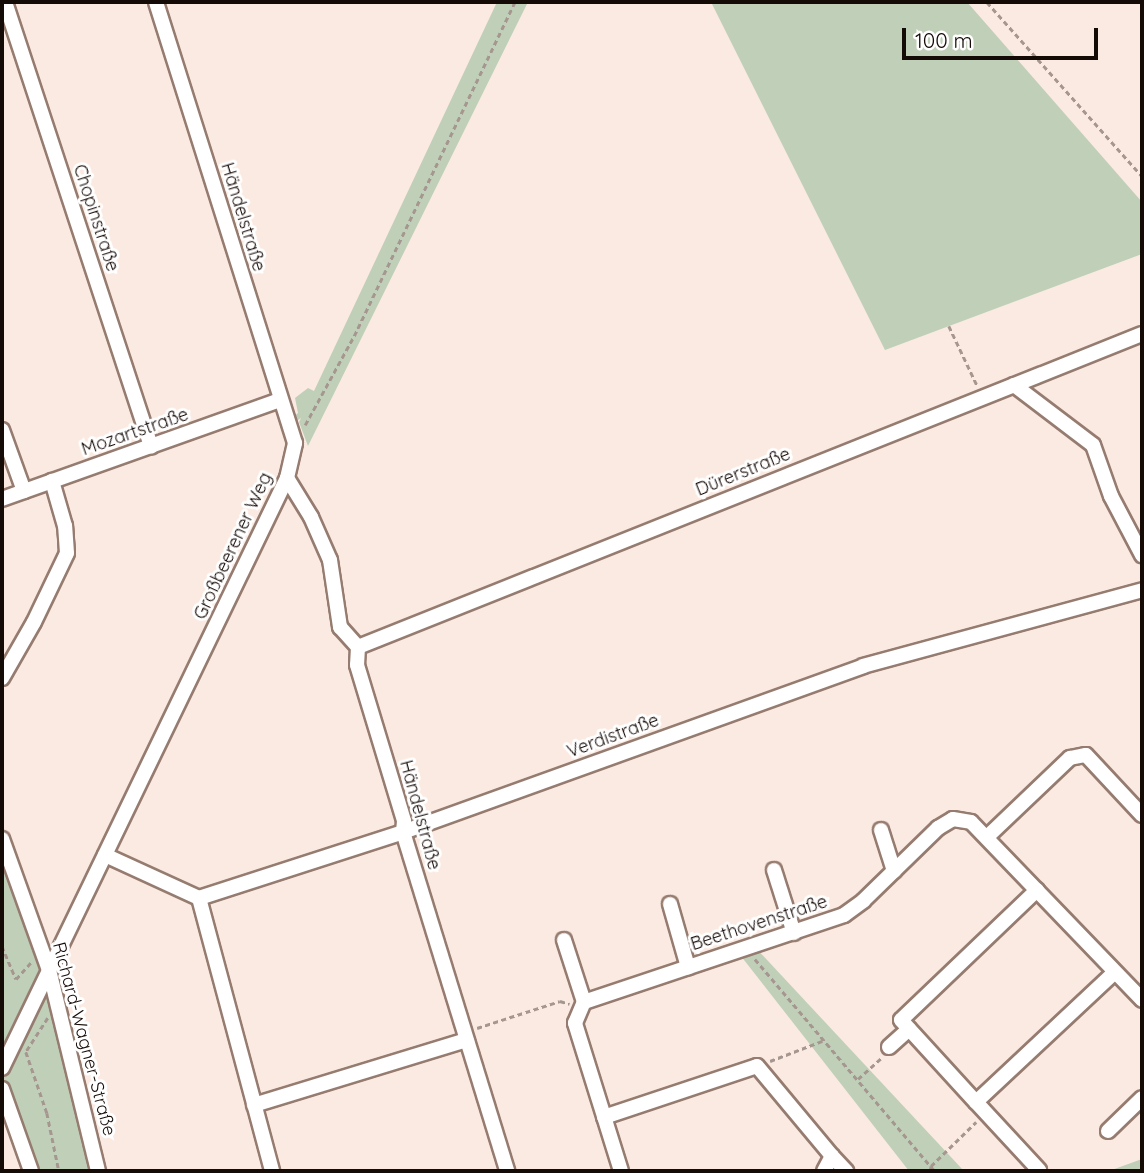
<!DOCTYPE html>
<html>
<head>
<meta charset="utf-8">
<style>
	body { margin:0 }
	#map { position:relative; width:1144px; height:1173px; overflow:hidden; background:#fbeae1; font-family:Quicksand,sans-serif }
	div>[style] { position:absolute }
	.green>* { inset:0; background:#c0cfb8 }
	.path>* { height:2.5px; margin-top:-1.25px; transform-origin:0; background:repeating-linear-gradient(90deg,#a5968f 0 5px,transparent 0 8.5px) }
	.roads { filter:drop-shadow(2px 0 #967c70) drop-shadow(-2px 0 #967c70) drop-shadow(0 2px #967c70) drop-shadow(0 -2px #967c70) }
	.minor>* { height:14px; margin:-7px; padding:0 7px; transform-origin:7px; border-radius:7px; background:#fff }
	span { translate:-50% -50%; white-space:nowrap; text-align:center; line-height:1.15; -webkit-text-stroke:6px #fff; paint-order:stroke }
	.street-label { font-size:18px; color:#140a06 }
	.frame { position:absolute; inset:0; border:4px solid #140a06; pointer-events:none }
	.scale { position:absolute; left:902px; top:28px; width:196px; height:32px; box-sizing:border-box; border:4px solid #140a06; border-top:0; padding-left:9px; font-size:21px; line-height:24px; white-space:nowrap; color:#140a06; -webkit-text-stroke:5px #fff; paint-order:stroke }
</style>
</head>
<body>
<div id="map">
	<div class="green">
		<div style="clip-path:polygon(497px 2px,528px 2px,308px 446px,299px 422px,301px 418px,292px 424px,290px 420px,298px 413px,295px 398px,308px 388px,314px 391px)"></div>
		<div style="clip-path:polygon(711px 2px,967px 2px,1142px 202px,1142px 254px,885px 350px)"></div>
		<div style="clip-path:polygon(2px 839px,49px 970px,98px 1171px,31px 1171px,2px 1089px)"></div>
		<div style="clip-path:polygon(754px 946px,964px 1171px,909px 1171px,737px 951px)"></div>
		<div style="clip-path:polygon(1142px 1159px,1142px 1171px,1109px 1171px)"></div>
	</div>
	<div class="path">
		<div style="left:987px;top:2px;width:233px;rotate:48.3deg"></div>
		<div style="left:949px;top:326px;width:65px;rotate:64.6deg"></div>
		<div style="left:305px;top:425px;width:102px;rotate:-61.2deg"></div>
		<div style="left:354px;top:336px;width:371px;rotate:-64.3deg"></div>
		<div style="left:2px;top:946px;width:36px;rotate:67deg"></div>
		<div style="left:16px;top:979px;width:24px;rotate:-48deg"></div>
		<div style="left:755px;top:959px;width:278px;rotate:49.7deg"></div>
		<div style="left:48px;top:1018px;width:40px;rotate:122.9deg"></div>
		<div style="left:26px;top:1052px;width:65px;rotate:71deg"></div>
		<div style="left:47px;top:1113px;width:59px;rotate:78.3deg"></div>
		<div style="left:477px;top:1028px;width:87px;rotate:-18deg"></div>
		<div style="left:560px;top:1001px;width:10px;rotate:17deg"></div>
		<div style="left:770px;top:1061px;width:56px;rotate:-21deg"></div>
		<div style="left:858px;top:1079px;width:31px;rotate:-42deg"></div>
		<div style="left:930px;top:1171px;width:5px;rotate:-79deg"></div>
		<div style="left:931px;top:1166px;width:63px;rotate:-44.4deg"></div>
	</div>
	<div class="roads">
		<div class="minor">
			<div style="left:5px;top:2px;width:468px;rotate:71.8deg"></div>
			<div style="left:1014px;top:385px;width:99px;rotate:37.2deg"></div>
			<div style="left:1093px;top:445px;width:54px;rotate:70.6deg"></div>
			<div style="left:1111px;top:496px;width:67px;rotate:62.3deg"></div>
			<div style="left:2px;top:430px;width:65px;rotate:70.2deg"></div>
			<div style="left:287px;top:478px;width:46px;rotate:58.4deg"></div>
			<div style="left:311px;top:517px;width:47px;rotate:66.2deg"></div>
			<div style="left:330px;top:560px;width:68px;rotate:81.5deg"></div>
			<div style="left:340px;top:627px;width:27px;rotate:48deg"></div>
			<div style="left:2px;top:499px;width:295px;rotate:-19.6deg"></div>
			<div style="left:358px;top:647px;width:844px;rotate:-21.76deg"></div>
			<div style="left:358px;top:647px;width:18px;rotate:93deg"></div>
			<div style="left:357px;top:665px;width:163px;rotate:73.2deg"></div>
			<div style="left:404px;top:821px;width:11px;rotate:95deg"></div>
			<div style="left:403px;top:832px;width:355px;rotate:72.9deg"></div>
			<div style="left:2px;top:678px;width:64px;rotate:-60.3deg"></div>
			<div style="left:34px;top:622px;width:76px;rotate:-64.4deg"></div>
			<div style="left:67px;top:553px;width:27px;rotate:-94deg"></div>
			<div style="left:65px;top:526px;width:47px;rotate:-106.1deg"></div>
			<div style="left:881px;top:830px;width:43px;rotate:72.4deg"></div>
			<div style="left:987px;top:837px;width:115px;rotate:-43.6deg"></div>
			<div style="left:1070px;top:758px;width:16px;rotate:-11deg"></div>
			<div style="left:1086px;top:755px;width:82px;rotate:47deg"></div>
			<div style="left:2px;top:839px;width:139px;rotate:70.3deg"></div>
			<div style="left:49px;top:970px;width:207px;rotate:76.3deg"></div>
			<div style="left:105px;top:855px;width:103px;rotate:24.6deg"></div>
			<div style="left:199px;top:898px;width:214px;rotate:-17.9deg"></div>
			<div style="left:403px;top:832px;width:489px;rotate:-19.8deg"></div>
			<div style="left:863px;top:666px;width:289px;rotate:-15.2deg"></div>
			<div style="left:774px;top:870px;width:66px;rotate:72.4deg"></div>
			<div style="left:1037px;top:890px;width:188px;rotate:136.3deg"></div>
			<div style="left:901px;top:1020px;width:111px;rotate:47.6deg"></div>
			<div style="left:976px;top:1102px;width:190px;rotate:-43.1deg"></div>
			<div style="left:199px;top:898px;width:283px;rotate:75deg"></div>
			<div style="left:670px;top:904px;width:66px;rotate:74.1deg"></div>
			<div style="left:564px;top:940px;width:65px;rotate:72.1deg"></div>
			<div style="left:889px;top:1047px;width:27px;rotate:-42deg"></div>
			<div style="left:2px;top:1068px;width:655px;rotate:-64.22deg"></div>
			<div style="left:287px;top:478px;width:36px;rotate:-77deg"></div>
			<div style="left:295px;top:443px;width:462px;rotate:-107.5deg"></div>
			<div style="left:2px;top:1089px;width:87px;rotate:70.5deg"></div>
			<div style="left:976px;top:1102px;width:93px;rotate:47.2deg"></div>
			<div style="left:254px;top:1105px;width:222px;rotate:-17deg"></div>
			<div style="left:604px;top:1117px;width:161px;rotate:-18.4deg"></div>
			<div style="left:757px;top:1066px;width:117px;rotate:50.2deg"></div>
			<div style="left:832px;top:1156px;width:17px;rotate:118deg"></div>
			<div style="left:1108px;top:1131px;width:47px;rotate:-44.1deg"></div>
			<div style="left:832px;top:1156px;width:21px;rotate:47deg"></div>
			<div style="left:621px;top:1171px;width:155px;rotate:-107.3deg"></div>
			<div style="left:575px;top:1023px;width:23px;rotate:-67deg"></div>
			<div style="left:584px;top:1002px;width:274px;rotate:-18.5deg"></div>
			<div style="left:844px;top:915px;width:24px;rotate:-36deg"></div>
			<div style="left:863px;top:901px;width:105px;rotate:-44.2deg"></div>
			<div style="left:938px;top:828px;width:17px;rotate:-31deg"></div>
			<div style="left:953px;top:819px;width:18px;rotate:9deg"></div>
			<div style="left:971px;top:822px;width:247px;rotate:46.1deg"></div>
		</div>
	</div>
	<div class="street-label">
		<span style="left:243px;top:217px;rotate:73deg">Händelstraße</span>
		<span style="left:96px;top:218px;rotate:72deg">Chopinstraße</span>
		<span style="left:135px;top:432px;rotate:-19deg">Mozartstraße</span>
		<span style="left:743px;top:472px;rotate:-22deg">Dürerstraße</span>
		<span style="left:233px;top:546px;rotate:-65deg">Großbeerener Weg</span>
		<span style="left:613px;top:736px;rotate:-20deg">Verdistraße</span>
		<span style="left:420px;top:815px;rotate:75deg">Händelstraße</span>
		<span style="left:759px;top:923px;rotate:-18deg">Beethovenstraße</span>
		<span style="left:84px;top:1039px;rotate:75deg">Richard-Wagner-Straße</span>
	</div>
	<div class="frame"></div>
	<div class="scale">100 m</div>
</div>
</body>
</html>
